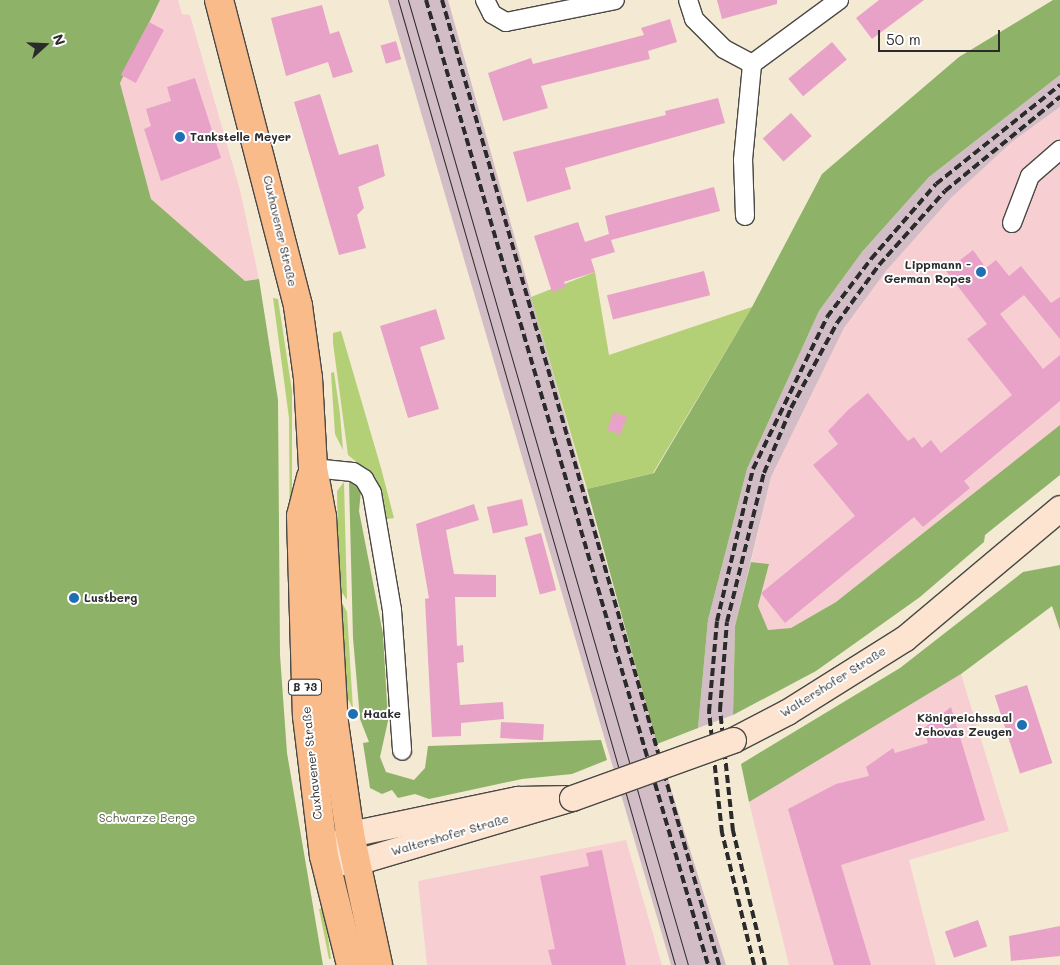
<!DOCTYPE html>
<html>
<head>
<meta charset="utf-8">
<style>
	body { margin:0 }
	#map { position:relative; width:1060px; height:965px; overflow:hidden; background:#f4e9d3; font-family:Mali,sans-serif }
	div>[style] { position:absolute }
	.built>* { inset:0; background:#f7cfd2 }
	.industrial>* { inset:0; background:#d2bdc6 }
	.green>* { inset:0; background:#b3d077 }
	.forest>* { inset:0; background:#8eb268 }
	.building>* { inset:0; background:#e8a2c8; transform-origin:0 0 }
	.roads { filter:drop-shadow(1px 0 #494844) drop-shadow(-1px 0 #494844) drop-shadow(0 1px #494844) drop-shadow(0 -1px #494844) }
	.minor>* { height:18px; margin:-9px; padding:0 9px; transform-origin:9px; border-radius:9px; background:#fff }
	.secondary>* { height:25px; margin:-12.5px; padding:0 12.5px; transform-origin:12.5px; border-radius:12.5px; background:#fde4d1 }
	.primary>* { height:28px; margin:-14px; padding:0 14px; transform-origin:14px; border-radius:14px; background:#fabb8b }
	.tram>* { height:1px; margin:-0.5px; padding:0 0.5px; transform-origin:0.5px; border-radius:0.5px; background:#2b2b2b }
	.rail>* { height:4px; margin-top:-2px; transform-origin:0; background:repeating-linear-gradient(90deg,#2b2b2b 0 8px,transparent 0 12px) }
	.bridges { filter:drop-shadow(1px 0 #494844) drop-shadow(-1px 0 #494844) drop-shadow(0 1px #494844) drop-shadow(0 -1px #494844) }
	.secondary-bridge>* { height:25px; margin:-12.5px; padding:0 12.5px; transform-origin:12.5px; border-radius:12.5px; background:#fde4d1 }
	.dots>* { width:14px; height:14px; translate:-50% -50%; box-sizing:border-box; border:2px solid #fff; border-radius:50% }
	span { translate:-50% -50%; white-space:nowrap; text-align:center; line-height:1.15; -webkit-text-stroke:4px #fff; paint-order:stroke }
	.shield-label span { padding:1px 4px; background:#fff; border:1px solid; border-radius:4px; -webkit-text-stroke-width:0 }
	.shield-label { font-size:11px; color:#2b2b2b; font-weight:700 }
	.poi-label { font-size:12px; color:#2b2b2b; font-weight:700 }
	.left { translate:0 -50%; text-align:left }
	.right { translate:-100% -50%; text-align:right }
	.street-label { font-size:12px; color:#2b2b2b }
	.park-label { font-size:12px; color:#545d42 }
	.north { position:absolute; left:20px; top:20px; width:50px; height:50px; -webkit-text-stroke:4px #fff; paint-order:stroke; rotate:70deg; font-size:14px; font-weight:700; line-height:20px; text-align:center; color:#2b2b2b }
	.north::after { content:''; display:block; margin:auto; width:18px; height:22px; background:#2b2b2b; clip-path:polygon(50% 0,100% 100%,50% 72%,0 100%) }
	.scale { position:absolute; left:878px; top:30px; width:122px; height:22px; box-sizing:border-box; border:2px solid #2b2b2b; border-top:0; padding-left:6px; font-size:15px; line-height:18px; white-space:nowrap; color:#2b2b2b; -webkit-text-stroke:4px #fff; paint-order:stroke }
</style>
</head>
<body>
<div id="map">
	<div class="built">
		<div style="clip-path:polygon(160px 0,178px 0,182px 14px,190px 15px,240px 190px,259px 279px,245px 281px,151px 199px,120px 83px)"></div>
		<div style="clip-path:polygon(1060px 107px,1060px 425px,836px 602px,791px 628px,768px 630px,758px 606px,769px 564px,751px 562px,771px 477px,844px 328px,886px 271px,951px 198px,1013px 141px)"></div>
		<div style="clip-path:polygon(961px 674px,1009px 831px,909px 860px,936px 965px,789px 965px,749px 802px)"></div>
		<div style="clip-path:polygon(626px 840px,662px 965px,427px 965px,418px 881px)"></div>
	</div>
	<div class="industrial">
		<div style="clip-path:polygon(388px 0,448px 0,657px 744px,726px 965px,671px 965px)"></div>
		<div style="clip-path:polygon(1060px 75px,1060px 107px,1013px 141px,951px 198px,886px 271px,844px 328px,771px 477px,735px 626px,733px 715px,698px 728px,708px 620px,747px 469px,819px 311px,862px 252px,929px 177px)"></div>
	</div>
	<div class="green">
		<div style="clip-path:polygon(595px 272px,609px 355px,752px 307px,653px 473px,587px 489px,531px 297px)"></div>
		<div style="clip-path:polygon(273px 298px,278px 299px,292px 391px,292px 613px,321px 888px,315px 885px,306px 831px,291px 694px,289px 418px)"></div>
		<div style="clip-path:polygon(341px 331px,381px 468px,394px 518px,387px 519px,376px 478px,348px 455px,333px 343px,333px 333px)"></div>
		<div style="clip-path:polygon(334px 372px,340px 414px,343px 450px,335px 434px,331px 373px)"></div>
		<div style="clip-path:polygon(344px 482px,347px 600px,339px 588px,337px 491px)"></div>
		<div style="clip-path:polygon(340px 599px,347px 612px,353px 709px,347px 697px)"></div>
		<div style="clip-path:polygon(324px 908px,331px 959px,329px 959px,319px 909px)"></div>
	</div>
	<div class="forest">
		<div style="clip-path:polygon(0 0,160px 0,120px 83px,151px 199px,245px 281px,259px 279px,278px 400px,280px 655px,287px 753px,323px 965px,0 965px)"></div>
		<div style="clip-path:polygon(1053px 0,1060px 0,1060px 75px,929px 177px,862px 252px,819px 311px,747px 469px,708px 620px,698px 728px,657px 744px,587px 489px,654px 473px,752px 307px,822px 174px,959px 57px)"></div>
		<div style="clip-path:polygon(1060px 425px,1060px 475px,985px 535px,984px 542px,920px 597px,816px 671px,733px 715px,735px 626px,751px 562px,769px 564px,758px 606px,768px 630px,791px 628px,836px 602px)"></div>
		<div style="clip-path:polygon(349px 481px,361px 490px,359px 511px,383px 634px,388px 721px,380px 757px,386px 772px,414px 780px,425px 768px,428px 746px,601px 740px,607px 760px,572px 774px,522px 779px,429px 799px,415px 794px,398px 798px,392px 790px,382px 794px,370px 788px,363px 743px,369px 742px,360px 719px,353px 638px)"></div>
		<div style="clip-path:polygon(1060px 565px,1060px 630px,1052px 606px,961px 674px,749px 802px,741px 764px,900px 668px,1023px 572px)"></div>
	</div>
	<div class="building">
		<div style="clip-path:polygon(717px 0,777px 0,777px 4px,722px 19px)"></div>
		<div style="clip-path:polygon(879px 0,924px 0,872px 39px,856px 18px)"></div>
		<div style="clip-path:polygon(322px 5px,330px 34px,339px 31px,353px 72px,333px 78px,328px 62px,286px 76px,271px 18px)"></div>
		<div style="clip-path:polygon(670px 19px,677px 42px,648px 51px,650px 59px,541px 86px,548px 108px,503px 121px,488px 73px,531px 58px,533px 64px,644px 35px,641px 28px)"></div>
		<div style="left:149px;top:22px;width:17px;height:60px;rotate:28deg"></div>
		<div style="left:396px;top:41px;width:19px;height:16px;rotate:74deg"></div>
		<div style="left:832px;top:42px;width:23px;height:57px;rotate:50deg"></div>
		<div style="clip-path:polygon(195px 78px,221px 158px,161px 181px,144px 129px,151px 126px,146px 109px,171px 101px,167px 87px)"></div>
		<div style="clip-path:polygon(320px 94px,339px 155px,378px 144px,385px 176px,358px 187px,364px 208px,357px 215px,366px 248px,339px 255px,294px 102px)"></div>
		<div style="clip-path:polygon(718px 98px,725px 123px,565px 168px,571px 189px,527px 202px,513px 152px,666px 115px,665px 111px)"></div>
		<div style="left:791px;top:113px;width:31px;height:38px;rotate:48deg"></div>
		<div style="clip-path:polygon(714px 187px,720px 211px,611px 240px,615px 252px,591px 259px,595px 272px,564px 282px,566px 287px,552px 292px,534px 236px,578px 222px,585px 242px,609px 234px,605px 216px)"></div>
		<div style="clip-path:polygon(973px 250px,986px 268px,996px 260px,1009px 276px,1021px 266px,1051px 303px,1060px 297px,1060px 339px,1024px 295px,1000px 314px,1043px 369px,1060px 355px,1060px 401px,964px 481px,970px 488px,923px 527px,914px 517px,785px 623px,761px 593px,855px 516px,813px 465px,838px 444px,828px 431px,848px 410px,868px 393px,908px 441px,914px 437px,922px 448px,931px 440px,941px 453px,1012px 395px,967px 339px,987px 324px,946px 271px)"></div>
		<div style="left:704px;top:271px;width:25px;height:100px;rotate:76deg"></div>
		<div style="clip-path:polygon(436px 309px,445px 339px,420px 347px,439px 409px,408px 418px,380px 326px)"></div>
		<div style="left:614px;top:412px;width:14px;height:19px;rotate:21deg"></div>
		<div style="left:522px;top:499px;width:27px;height:36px;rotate:77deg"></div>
		<div style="clip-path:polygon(474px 504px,479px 520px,446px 530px,454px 574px,496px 575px,496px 597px,455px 597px,457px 646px,463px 645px,464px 662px,457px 663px,460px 705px,503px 702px,504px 719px,461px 723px,461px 736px,432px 737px,425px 599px,429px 598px,416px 524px)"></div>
		<div style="left:541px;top:533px;width:59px;height:17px;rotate:75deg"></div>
		<div style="left:1027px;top:685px;width:82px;height:34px;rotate:72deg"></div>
		<div style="clip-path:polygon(951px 707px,985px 820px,841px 865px,871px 965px,834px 965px,788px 809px,836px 784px,869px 776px,866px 767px,893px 748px,895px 753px,928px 743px,923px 729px)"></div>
		<div style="left:501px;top:722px;width:43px;height:16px;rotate:3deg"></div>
		<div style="clip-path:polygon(602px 850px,626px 965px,552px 965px,548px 950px,555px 949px,540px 876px,589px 866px,586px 853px)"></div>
		<div style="left:978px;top:920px;width:28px;height:35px;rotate:71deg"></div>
		<div style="clip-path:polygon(1060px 926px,1060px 956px,1011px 961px,1009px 936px)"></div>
	</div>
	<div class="roads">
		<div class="minor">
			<div style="left:485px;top:0;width:16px;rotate:63deg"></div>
			<div style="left:492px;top:14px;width:16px;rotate:30deg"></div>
			<div style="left:506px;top:22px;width:111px;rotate:-11.4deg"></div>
			<div style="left:688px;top:0;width:20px;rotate:72deg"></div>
			<div style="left:694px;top:19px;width:42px;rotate:45deg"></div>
			<div style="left:724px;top:49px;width:32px;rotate:28deg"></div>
			<div style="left:752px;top:64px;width:108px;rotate:-36.3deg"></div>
			<div style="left:745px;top:216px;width:56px;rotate:-92deg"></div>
			<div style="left:743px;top:160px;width:96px;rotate:-84.6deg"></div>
			<div style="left:1012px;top:223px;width:50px;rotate:-69deg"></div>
			<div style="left:1030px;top:176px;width:40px;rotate:-41deg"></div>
			<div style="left:313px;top:468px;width:40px;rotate:5.7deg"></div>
			<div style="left:353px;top:472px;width:13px;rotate:32deg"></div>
			<div style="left:364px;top:479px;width:16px;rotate:60deg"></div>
			<div style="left:372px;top:493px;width:119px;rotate:80.3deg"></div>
			<div style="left:392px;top:610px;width:141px;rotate:85.9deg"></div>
		</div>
		<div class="secondary">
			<div style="left:733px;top:740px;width:61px;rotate:-27.4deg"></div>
			<div style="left:787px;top:712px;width:139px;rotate:-32.1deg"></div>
			<div style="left:905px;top:638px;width:202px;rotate:-40deg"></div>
			<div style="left:572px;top:798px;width:225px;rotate:163.5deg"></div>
			<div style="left:356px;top:862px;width:20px;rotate:180deg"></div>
			<div style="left:336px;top:862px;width:13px;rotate:-153deg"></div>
			<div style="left:324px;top:856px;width:34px;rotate:-40deg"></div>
			<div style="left:350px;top:834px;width:172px;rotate:-11.8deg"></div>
			<div style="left:518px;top:799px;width:54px;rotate:-1.1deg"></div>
		</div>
		<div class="primary">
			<div style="left:219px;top:0;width:316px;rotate:75.5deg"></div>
			<div style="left:298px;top:306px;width:73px;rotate:82.1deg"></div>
			<div style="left:308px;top:378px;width:90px;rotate:86.8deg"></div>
			<div style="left:313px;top:468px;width:50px;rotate:79.6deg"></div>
			<div style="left:322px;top:517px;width:206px;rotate:86.7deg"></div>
			<div style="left:334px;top:723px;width:112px;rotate:81.8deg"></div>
			<div style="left:350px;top:834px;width:134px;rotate:77.9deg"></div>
			<div style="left:311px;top:477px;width:40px;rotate:104.4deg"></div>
			<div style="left:301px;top:516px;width:200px;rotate:88.3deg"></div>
			<div style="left:307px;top:716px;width:141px;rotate:83.1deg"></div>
			<div style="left:324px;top:856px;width:112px;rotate:76.1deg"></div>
		</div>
	</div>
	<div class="tram">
		<div style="left:398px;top:0;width:1004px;rotate:73.98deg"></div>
		<div style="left:408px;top:0;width:1005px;rotate:73.82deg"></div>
	</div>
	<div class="rail">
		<div style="left:426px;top:0;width:1005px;rotate:73.71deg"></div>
		<div style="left:442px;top:0;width:1004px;rotate:73.98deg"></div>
		<div style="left:754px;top:965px;width:136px;rotate:-103.6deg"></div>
		<div style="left:722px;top:833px;width:122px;rotate:-96.1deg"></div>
		<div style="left:709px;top:712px;width:91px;rotate:-85deg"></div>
		<div style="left:717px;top:621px;width:156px;rotate:-76.7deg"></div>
		<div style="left:753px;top:469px;width:169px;rotate:-64deg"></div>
		<div style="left:827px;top:317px;width:73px;rotate:-52.8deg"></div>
		<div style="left:871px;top:259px;width:99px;rotate:-49.1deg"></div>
		<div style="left:936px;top:184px;width:159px;rotate:-38.6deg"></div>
		<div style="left:765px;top:965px;width:138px;rotate:-103.4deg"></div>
		<div style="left:733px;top:831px;width:122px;rotate:-96.1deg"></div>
		<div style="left:720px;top:710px;width:88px;rotate:-85.5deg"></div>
		<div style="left:727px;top:622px;width:154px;rotate:-76.1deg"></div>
		<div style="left:764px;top:473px;width:70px;rotate:-67.4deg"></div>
		<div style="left:791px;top:408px;width:97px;rotate:-61.6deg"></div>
		<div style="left:837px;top:323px;width:72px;rotate:-54.1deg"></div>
		<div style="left:879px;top:265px;width:99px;rotate:-48.3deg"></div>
		<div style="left:945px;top:191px;width:149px;rotate:-39.3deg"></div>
	</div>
	<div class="bridges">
		<div class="secondary-bridge">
			<div style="left:572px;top:798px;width:171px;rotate:-19.8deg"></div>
		</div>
	</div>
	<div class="dots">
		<div style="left:180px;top:137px;background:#1f6fb2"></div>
		<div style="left:981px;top:272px;background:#1f6fb2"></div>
		<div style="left:74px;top:598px;background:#1f6fb2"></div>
		<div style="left:353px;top:714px;background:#1f6fb2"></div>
		<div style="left:1022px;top:725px;background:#1f6fb2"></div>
	</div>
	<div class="shield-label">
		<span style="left:305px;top:687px">B 73</span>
	</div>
	<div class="poi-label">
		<span class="left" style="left:190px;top:137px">Tankstelle Meyer</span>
		<span class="right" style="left:971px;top:272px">Lippmann -<br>German Ropes</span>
		<span class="left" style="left:84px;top:598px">Lustberg</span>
		<span class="left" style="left:363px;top:714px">Haake</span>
		<span class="right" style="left:1012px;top:725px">Königreichssaal<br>Jehovas Zeugen</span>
	</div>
	<div class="street-label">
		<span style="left:280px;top:231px;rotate:77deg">Cuxhavener Straße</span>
		<span style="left:833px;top:682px;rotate:-32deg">Waltershofer Straße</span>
		<span style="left:312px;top:763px;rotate:-96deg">Cuxhavener Straße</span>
		<span style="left:450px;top:835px;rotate:-16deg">Waltershofer Straße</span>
	</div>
	<div class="park-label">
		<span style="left:147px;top:818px">Schwarze Berge</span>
	</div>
	<div class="north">N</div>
	<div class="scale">50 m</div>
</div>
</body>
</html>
